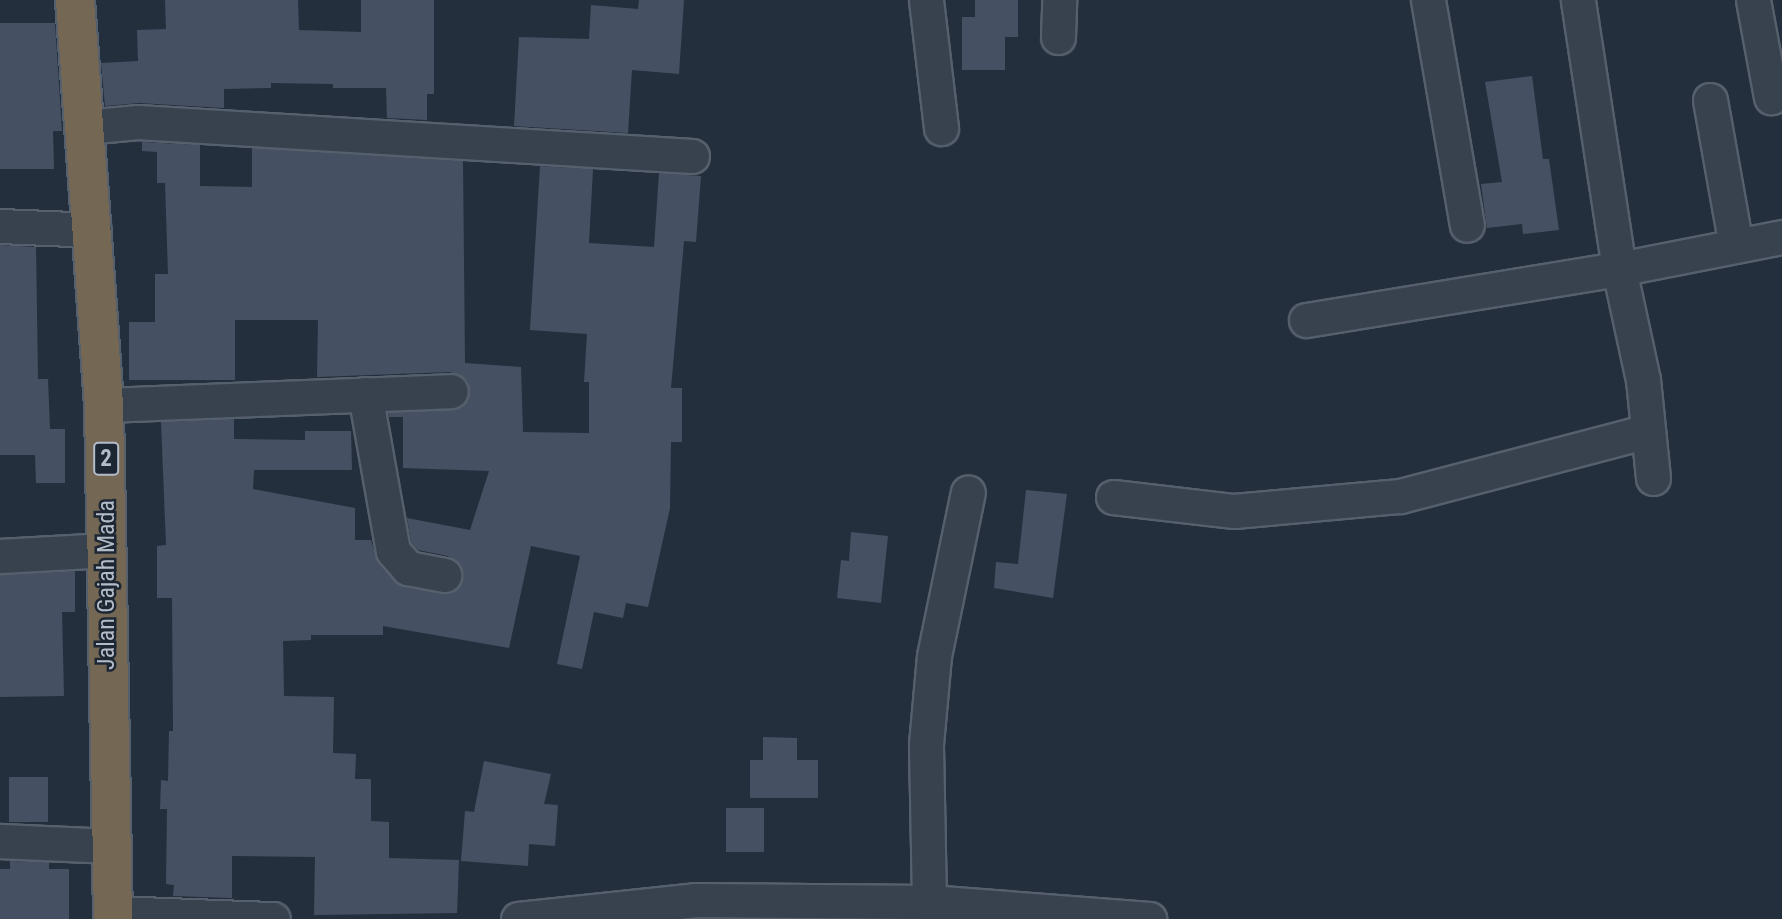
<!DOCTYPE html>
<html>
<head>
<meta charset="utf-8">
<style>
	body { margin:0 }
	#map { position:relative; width:1782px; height:919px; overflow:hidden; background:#242f3e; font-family:"Roboto Condensed",sans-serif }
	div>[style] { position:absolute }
	.building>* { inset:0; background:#455162; transform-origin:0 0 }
	.roads { filter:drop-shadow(2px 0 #565f6c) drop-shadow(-2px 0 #565f6c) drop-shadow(0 2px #565f6c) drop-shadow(0 -2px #565f6c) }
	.minor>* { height:33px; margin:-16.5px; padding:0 16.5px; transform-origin:16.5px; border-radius:16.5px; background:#38414e }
	.highway>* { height:38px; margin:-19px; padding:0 19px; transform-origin:19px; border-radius:19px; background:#746855 }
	span { translate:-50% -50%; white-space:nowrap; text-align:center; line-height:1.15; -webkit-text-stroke:5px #1d2633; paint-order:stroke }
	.shield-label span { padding:2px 5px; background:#1d2633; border:2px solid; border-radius:5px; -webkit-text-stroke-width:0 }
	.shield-label { font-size:23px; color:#b4bcc9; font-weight:700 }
	.street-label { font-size:24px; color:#b4bcc9 }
</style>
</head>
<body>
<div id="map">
	<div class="building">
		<div style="clip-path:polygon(165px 0,298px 0,299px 30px,361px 32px,361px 0,434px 0,434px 94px,427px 94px,427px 120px,387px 118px,386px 88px,333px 88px,333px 84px,271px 83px,271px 88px,224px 89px,224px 108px,139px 103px,105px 106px,101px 63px,138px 61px,137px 30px,166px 29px)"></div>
		<div style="clip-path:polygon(639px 0,684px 0,679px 74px,632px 70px,628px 133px,514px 126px,519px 37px,589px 39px,591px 5px,638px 9px)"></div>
		<div style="clip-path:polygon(975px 0,1018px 0,1018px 37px,1005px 37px,1005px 70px,962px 70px,962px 17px,975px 17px)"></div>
		<div style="clip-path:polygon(0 23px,55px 23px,62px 131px,53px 131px,54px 169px,0 169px)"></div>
		<div style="clip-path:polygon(1532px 76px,1543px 159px,1549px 159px,1559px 230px,1523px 234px,1522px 224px,1487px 228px,1481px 184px,1502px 182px,1485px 82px)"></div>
		<div style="clip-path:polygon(142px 142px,200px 145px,200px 186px,252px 187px,252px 148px,463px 161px,465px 363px,521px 367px,523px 432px,589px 433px,589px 382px,584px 382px,587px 334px,530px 330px,540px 166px,593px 169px,589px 243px,654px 247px,659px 173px,701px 176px,696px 242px,684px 241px,671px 388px,682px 388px,682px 442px,671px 442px,670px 508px,648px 607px,626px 603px,623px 618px,594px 612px,582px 669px,557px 664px,580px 556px,531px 546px,509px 648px,383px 626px,383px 635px,311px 635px,311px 640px,283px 641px,284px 696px,334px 697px,333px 753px,356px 754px,355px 779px,371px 779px,371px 821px,389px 822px,389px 858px,459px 860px,457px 913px,314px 915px,315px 857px,232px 856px,232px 898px,173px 896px,174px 885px,166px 884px,167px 809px,160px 809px,161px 780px,168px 781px,169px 731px,173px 731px,172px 598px,157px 598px,157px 546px,166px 545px,161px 422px,234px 419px,234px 439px,305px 440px,305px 431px,351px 431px,352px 470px,254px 470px,253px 489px,355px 508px,355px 540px,371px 540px,378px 563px,394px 581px,440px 594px,459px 587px,462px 568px,448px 556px,418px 550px,411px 542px,407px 518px,470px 530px,489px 471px,403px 468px,403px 417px,389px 417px,388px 413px,461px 408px,468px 399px,468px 381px,450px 372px,317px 377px,318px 320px,235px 320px,235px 380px,129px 380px,129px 322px,155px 322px,155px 274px,168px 274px,165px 183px,157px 183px,157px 152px,142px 151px)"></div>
		<div style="clip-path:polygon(0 245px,36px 247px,38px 379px,48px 379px,50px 429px,65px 429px,65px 483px,36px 483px,35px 455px,0 455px)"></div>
		<div style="clip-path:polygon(1026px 490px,1067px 494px,1053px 598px,994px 588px,996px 562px,1018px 564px)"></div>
		<div style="clip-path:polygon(851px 532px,888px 536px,881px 603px,837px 598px,841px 560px,849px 561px)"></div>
		<div style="clip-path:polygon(75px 571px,75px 612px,62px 612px,64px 696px,0 697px,0 575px)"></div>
		<div style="clip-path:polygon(763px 737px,797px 738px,797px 760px,818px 760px,818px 798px,750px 798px,750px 760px,763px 760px)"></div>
		<div style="clip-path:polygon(484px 761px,551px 774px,544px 804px,558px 805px,555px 846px,529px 844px,528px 866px,461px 861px,465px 811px,474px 812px)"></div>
		<div style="left:9px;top:777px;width:39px;height:45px"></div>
		<div style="left:726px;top:808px;width:38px;height:44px"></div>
		<div style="clip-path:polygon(10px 861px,49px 862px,49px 869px,69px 869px,69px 919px,0 919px,0 869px,10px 869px)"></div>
	</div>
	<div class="roads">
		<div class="minor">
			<div style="left:926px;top:0;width:129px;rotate:83.3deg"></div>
			<div style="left:1428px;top:0;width:228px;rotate:80.2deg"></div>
			<div style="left:1753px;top:0;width:99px;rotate:79.5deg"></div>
			<div style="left:1058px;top:37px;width:37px;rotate:-88deg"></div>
			<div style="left:1710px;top:100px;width:148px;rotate:79.9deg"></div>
			<div style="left:85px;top:127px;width:53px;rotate:-5.4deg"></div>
			<div style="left:138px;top:122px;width:555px;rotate:3.51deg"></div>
			<div style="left:0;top:226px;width:94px;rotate:2.4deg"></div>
			<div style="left:1306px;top:320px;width:317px;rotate:-9.3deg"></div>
			<div style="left:1619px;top:269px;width:272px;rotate:-98.7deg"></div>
			<div style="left:365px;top:394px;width:159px;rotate:79.9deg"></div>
			<div style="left:393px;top:551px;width:23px;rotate:49deg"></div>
			<div style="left:408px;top:568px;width:37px;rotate:11deg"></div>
			<div style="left:104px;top:405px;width:347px;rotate:-2.3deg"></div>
			<div style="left:1653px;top:478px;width:99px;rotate:-95.8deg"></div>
			<div style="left:1643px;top:380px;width:114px;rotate:-102.2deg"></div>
			<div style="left:1619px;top:269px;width:166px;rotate:-11.1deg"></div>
			<div style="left:1113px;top:497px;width:122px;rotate:6.6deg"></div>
			<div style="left:1234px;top:511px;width:167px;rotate:-5.2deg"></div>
			<div style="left:1400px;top:496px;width:256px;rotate:-14.7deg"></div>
			<div style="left:0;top:556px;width:108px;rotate:-3.2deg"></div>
			<div style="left:0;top:841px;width:112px;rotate:2.6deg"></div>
			<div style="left:929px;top:902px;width:158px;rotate:-91.1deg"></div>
			<div style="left:926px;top:744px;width:88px;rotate:-84.8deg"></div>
			<div style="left:934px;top:656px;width:167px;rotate:-78.3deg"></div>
			<div style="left:114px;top:913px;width:159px;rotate:2.2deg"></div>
			<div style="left:518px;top:919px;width:178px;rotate:-6.1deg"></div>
			<div style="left:695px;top:900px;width:234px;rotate:0.5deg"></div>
			<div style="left:929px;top:902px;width:221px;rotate:4.4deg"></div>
		</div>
		<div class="highway">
			<div style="left:75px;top:0;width:406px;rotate:85.9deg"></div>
			<div style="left:104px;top:405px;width:514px;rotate:89deg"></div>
		</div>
	</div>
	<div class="shield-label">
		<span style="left:106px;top:459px">2</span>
	</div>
	<div class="street-label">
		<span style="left:107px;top:585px;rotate:-90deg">Jalan Gajah Mada</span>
	</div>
</div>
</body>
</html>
